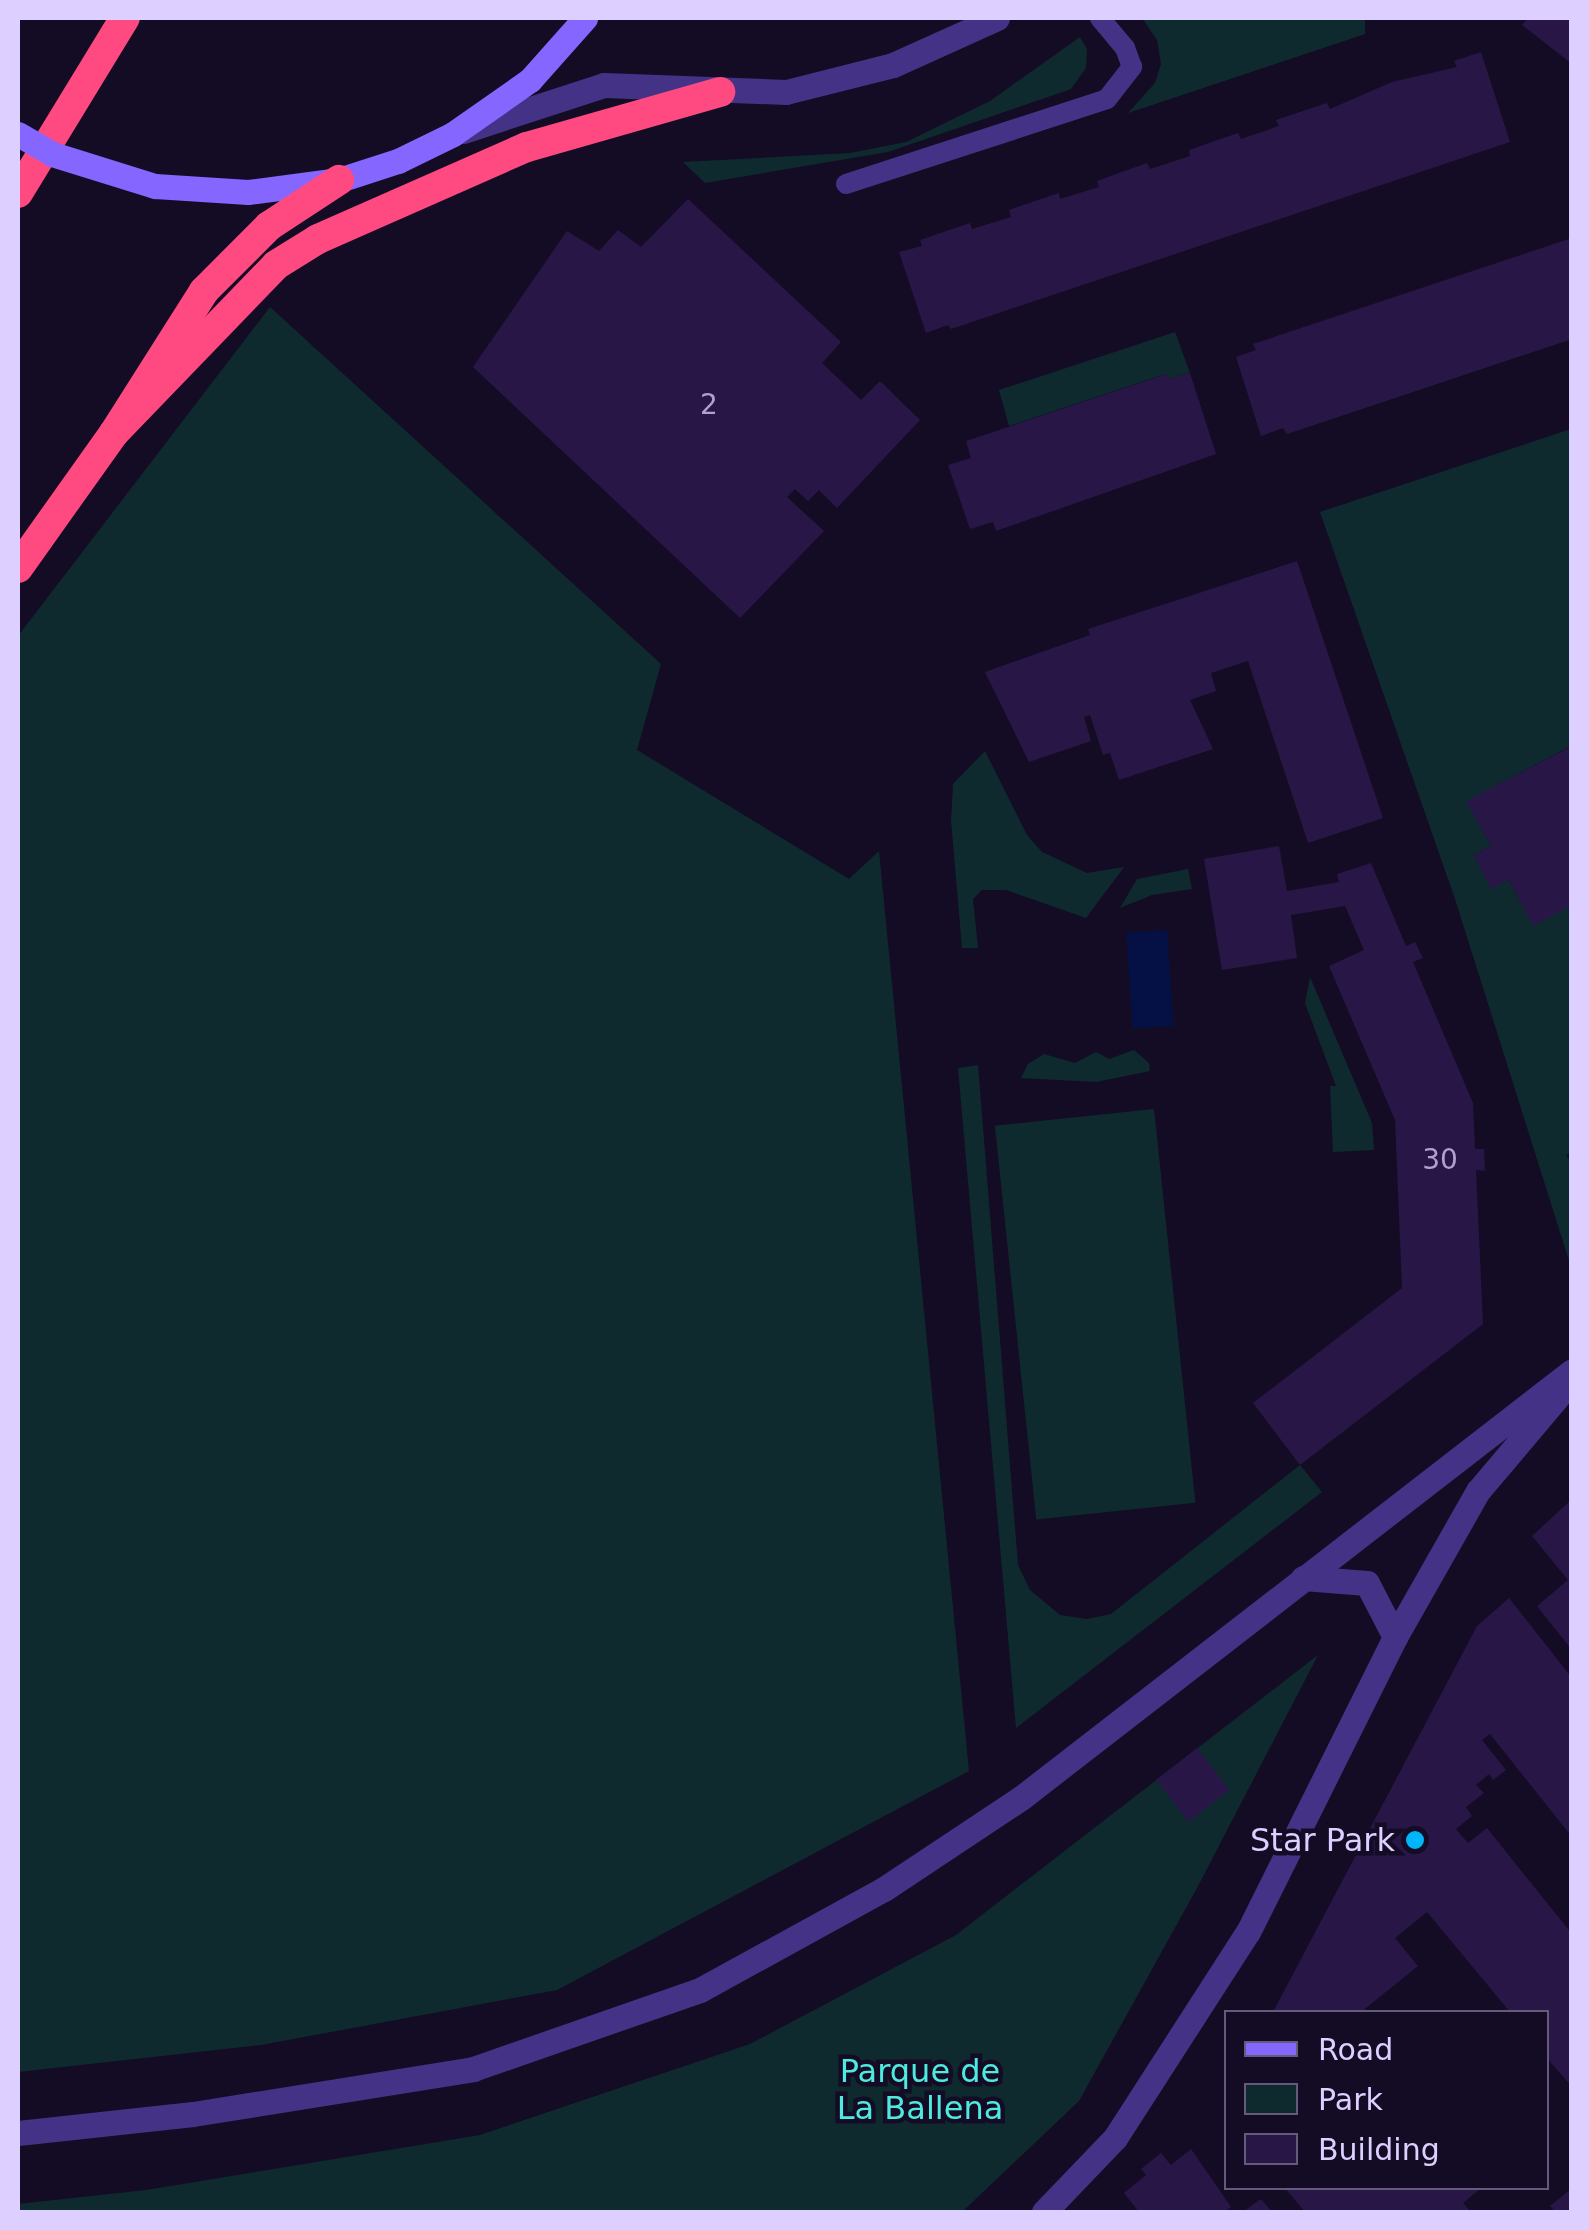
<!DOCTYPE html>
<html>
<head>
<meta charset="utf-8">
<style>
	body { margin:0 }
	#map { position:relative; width:1589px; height:2230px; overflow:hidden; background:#140c24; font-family:"DejaVu Sans",sans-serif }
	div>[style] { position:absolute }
	.green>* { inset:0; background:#0e2a2e; transform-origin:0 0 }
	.water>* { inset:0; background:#051144; transform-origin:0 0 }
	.building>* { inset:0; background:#281647; transform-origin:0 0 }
	.lane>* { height:20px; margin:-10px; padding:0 10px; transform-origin:10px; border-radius:10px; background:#443287 }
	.street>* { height:25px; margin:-12.5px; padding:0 12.5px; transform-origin:12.5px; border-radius:12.5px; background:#443287 }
	.secondary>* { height:25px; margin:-12.5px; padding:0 12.5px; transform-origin:12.5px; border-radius:12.5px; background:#8566ff }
	.highway>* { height:30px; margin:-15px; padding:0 15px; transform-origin:15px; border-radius:15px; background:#ff4a81 }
	.secondary-bridge>* { height:25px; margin:-12.5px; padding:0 12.5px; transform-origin:12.5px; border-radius:12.5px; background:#8566ff }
	.dots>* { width:28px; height:28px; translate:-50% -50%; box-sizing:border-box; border:5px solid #140c24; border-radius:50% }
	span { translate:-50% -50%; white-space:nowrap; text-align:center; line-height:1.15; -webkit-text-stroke:9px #140c24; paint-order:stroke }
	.number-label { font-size:28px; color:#b0a1d1 }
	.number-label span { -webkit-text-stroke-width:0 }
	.poi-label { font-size:32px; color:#ddcfff }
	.right { translate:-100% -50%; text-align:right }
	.park-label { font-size:32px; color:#4feadf }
	.frame { position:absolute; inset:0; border:20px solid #ddcfff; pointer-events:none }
	.legend { position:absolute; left:1224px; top:2010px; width:325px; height:180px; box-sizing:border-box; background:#140c24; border:2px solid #645a7c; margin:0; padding:12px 18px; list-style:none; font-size:30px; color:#ddcfff }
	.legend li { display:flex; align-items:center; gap:20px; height:50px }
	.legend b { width:50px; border:2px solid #645a7c }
</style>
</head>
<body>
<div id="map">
	<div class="green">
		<div style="clip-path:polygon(1142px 18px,1365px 18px,1365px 34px,1128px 113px,1155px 83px,1161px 64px,1157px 40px)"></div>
		<div style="clip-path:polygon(1080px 37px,1087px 49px,1086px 68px,1071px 89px,888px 152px,705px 183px,683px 162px,850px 153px,906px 142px,990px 101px)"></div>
		<div style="clip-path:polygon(270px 307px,661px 664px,637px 750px,849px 879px,879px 851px,969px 1771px,557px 1990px,261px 2045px,18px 2072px,18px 636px)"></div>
		<div style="clip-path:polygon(1175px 332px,1190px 373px,1168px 379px,1166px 374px,1009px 426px,999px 390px)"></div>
		<div style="clip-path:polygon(1571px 429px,1571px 746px,1467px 801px,1491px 846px,1474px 855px,1491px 888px,1509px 880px,1533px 925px,1571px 905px,1572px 1152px,1566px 1155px,1572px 1164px,1571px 1267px,1455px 899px,1320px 512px)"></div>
		<div style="clip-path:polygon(985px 751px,1027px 835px,1042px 852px,1087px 873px,1124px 867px,1086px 918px,1006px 890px,982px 890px,973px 899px,978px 948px,962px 948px,951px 820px,953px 784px)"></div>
		<div style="clip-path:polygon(1188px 869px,1192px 889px,1152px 895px,1120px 908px,1137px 879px)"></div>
		<div style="clip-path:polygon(1310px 977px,1372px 1123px,1374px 1150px,1333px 1152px,1330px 1086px,1336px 1086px,1305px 1003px)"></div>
		<div style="clip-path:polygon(1134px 1050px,1149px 1063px,1150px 1071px,1096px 1082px,1021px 1078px,1028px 1064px,1044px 1054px,1075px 1063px,1096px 1052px,1109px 1059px)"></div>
		<div style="clip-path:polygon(978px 1065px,1018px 1565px,1030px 1590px,1060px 1615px,1087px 1619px,1111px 1614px,1300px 1465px,1322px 1492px,1016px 1728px,958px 1068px)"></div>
		<div style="left:1154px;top:1109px;width:396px;height:160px;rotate:84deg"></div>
		<div style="clip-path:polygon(1318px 1655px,1197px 1888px,1079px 2101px,962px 2212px,18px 2212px,18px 2204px,146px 2190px,480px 2135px,750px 2044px,956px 1935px)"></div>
	</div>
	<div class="water">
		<div style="left:1167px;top:930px;width:96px;height:41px;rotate:86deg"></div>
	</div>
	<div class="building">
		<div style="clip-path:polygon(1528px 18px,1572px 18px,1572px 64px,1522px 25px)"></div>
		<div style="clip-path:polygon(1481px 52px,1510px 142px,951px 329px,948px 325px,926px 333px,899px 252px,922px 246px,920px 240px,970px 223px,972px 229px,1011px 217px,1009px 210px,1059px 193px,1060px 199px,1099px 187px,1097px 181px,1147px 163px,1150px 169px,1190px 156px,1189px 150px,1238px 133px,1241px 139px,1279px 126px,1276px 120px,1327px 103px,1330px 109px,1392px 82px,1457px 67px,1454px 61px)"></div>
		<div style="clip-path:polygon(688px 199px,841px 342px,822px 363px,861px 400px,880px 381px,920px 420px,837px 508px,819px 490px,808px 501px,795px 489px,787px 497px,824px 531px,740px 618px,473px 367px,567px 231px,599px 251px,618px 230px,641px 247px)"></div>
		<div style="clip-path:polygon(1572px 238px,1572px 339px,1287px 434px,1283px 428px,1261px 436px,1236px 357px,1256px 350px,1253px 344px)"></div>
		<div style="clip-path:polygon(1190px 373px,1216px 454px,996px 531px,993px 522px,970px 529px,948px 465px,971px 458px,966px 441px,1167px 374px,1168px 379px)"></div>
		<div style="clip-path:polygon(1297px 561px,1383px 818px,1308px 843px,1248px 661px,1211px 673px,1216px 691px,1190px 700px,1213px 749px,1119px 780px,1110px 753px,1103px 755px,1090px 715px,1084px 717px,1091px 741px,1029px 762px,985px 672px,1090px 635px,1088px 629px)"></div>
		<div style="clip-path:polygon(1572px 746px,1572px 905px,1533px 926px,1509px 880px,1491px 889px,1474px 855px,1491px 846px,1466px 801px)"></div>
		<div style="clip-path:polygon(1279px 846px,1287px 891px,1339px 882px,1337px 874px,1371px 863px,1406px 946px,1415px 942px,1423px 958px,1413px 962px,1473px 1103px,1475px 1149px,1484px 1149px,1485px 1171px,1476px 1170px,1483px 1324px,1300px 1465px,1253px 1403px,1402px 1288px,1395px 1120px,1329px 966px,1364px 950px,1345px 906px,1291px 915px,1297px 958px,1222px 970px,1204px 859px)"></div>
		<div style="clip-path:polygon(1572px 1499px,1572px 1650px,1537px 1606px,1568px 1580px,1532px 1536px)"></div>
		<div style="clip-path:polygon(1509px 1598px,1572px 1678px,1572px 1837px,1490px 1734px,1482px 1740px,1506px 1770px,1493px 1780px,1489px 1774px,1476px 1785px,1484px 1793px,1466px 1807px,1472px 1816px,1456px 1829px,1468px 1843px,1487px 1828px,1572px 1934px,1572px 2087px,1546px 2057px,1546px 2012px,1510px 2012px,1427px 1912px,1395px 1938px,1418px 1966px,1361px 2012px,1273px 2012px,1477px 1626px)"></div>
		<div style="left:1197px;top:1748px;width:53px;height:52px;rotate:52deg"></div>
		<div style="clip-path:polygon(1191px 2149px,1231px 2207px,1224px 2212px,1139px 2212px,1124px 2193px,1146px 2175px,1141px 2169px,1161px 2153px,1171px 2165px)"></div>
		<div style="clip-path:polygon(1285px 2188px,1481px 2188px,1463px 2203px,1471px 2212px,1305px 2212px)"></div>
		<div style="clip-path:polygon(1572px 2188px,1572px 2212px,1556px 2212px,1550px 2206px)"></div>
		<div style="clip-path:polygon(1261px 2199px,1272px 2212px,1243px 2212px,1255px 2203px)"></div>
	</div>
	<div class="lane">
		<div style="left:846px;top:184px;width:274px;rotate:-18deg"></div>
		<div style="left:1107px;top:99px;width:41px;rotate:-52deg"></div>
		<div style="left:1132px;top:67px;width:20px;rotate:-110deg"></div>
		<div style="left:1125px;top:48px;width:39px;rotate:-130deg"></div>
	</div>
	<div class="street">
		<div style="left:463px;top:131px;width:148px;rotate:-18.1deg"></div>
		<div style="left:604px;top:85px;width:182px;rotate:2.2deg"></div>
		<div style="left:786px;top:92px;width:110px;rotate:-14.2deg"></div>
		<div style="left:893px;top:65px;width:114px;rotate:-24.3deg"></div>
		<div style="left:1303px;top:1578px;width:64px;rotate:4.5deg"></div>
		<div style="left:1367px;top:1583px;width:61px;rotate:62.6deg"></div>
		<div style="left:18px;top:2133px;width:176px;rotate:-6.2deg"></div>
		<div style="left:193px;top:2114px;width:284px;rotate:-9.1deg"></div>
		<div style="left:473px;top:2069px;width:240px;rotate:-19.2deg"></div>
		<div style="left:700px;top:1990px;width:210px;rotate:-28.8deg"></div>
		<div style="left:884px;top:1889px;width:164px;rotate:-33.6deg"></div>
		<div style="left:1021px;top:1798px;width:697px;rotate:-37.77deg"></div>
		<div style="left:1044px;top:2212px;width:103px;rotate:-46.2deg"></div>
		<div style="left:1115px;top:2138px;width:245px;rotate:-57.2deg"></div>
		<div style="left:1248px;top:1932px;width:330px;rotate:-63.5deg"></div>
		<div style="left:1395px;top:1637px;width:168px;rotate:-60.4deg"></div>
		<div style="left:1478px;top:1491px;width:126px;rotate:-49.8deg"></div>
	</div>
	<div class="secondary">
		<div style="left:155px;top:186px;width:93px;rotate:3.7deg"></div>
		<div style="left:248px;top:192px;width:92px;rotate:-7.5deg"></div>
		<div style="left:339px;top:180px;width:62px;rotate:-17.9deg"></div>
		<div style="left:398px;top:161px;width:61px;rotate:-26.1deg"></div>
		<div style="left:453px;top:134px;width:94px;rotate:-35deg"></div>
		<div style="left:530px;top:80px;width:83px;rotate:-48.4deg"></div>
	</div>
	<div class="highway">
		<div style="left:18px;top:193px;width:205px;rotate:-58.6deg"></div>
		<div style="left:114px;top:433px;width:233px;rotate:-46deg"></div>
		<div style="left:276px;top:265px;width:49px;rotate:-31.8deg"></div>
		<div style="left:318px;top:239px;width:228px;rotate:-23.8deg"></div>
		<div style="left:527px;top:147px;width:201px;rotate:-15.9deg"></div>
		<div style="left:18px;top:568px;width:166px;rotate:-54.6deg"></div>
		<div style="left:114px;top:433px;width:168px;rotate:-57.6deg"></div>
		<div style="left:204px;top:291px;width:92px;rotate:-45deg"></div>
		<div style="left:269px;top:226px;width:84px;rotate:-33.3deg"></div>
	</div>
	<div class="secondary-bridge">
		<div style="left:18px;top:134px;width:39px;rotate:30deg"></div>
		<div style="left:52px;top:154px;width:108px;rotate:17.3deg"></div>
	</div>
	<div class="dots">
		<div style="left:1415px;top:1840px;background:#00b5fa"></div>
	</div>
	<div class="number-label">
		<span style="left:709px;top:405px">2</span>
		<span style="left:1440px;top:1160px">30</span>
	</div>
	<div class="poi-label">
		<span class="right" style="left:1395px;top:1840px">Star Park</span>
	</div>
	<div class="park-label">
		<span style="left:920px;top:2090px">Parque de<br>La Ballena</span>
	</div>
	<div class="frame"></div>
	<ul class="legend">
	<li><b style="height:12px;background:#8566ff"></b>Road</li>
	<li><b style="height:28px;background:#0e2a2e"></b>Park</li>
	<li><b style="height:28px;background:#281647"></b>Building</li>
	</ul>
</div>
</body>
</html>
